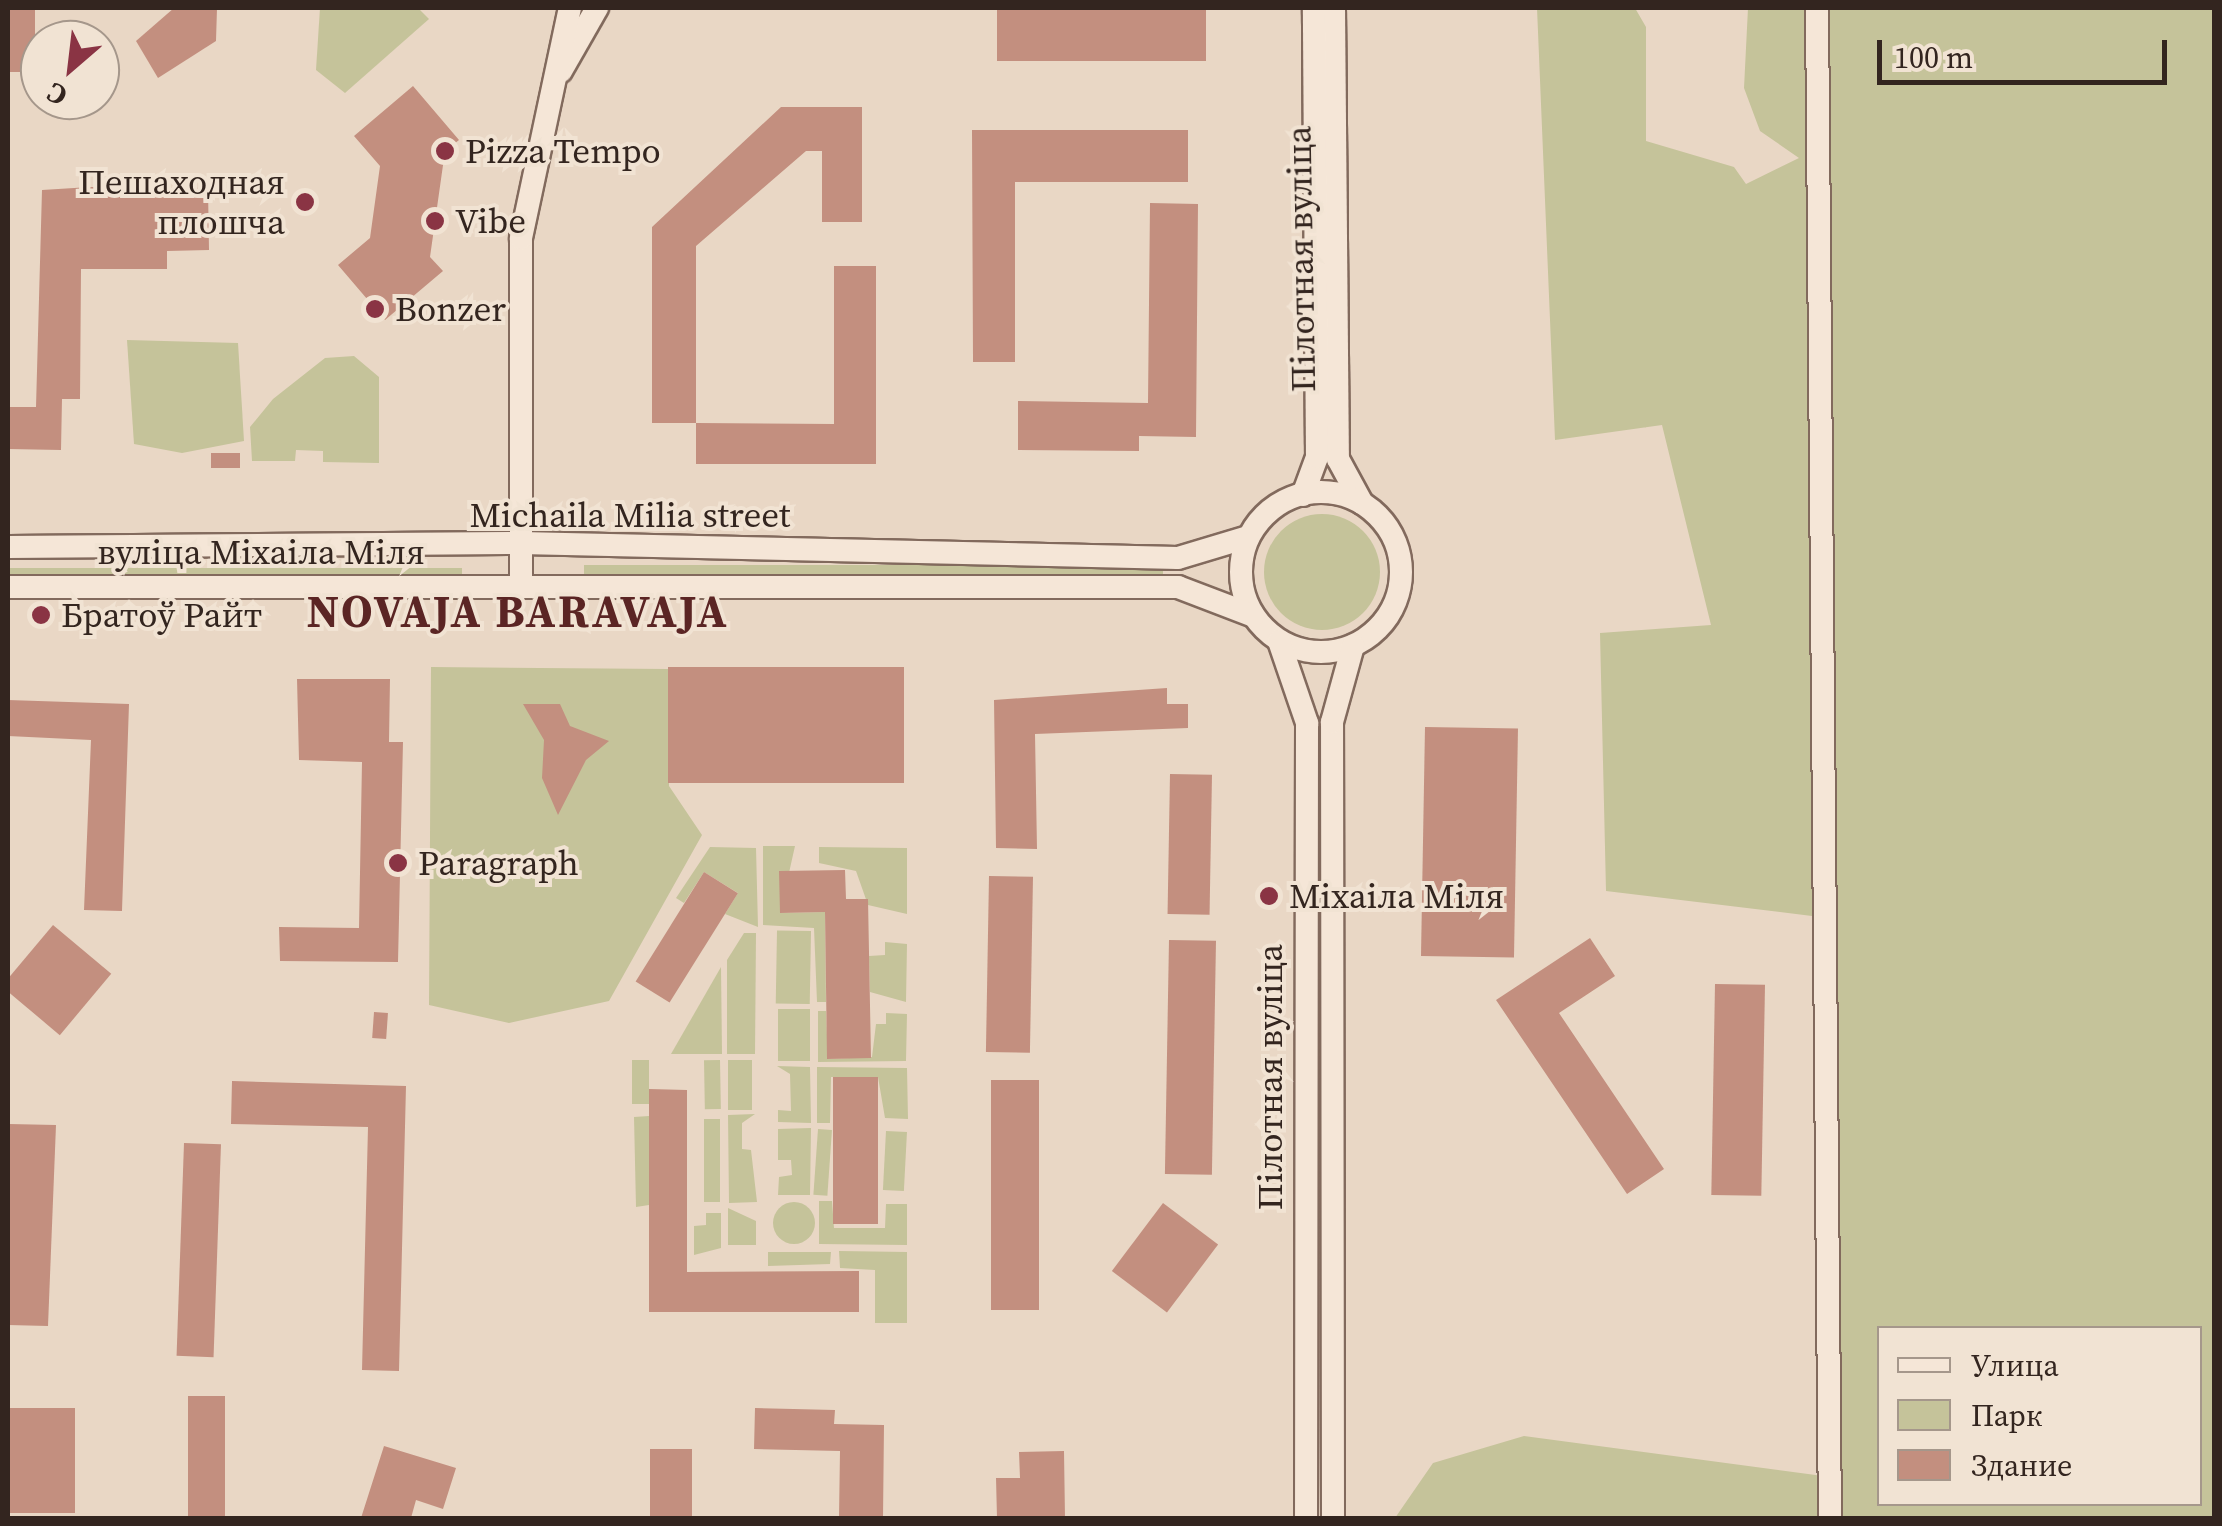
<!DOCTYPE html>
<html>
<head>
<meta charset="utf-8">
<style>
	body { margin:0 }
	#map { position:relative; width:2222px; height:1526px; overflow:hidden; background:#e9d7c5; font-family:"Source Serif 4",serif }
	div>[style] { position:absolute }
	.green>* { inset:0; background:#c5c39a; transform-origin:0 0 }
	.round { border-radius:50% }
	.building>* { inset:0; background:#c38f7f; transform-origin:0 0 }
	.roads { filter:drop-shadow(2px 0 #826a5d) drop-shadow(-2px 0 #826a5d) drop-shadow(0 2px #826a5d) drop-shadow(0 -2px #826a5d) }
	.minor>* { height:22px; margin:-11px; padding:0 11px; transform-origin:11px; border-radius:11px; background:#f5e6d7 }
	.minor>.ring { margin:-11px; padding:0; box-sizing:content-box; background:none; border:22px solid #f5e6d7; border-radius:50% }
	.dots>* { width:28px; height:28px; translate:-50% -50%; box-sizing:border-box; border:5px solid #f1e3d3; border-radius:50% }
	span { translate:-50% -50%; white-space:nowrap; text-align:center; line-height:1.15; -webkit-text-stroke:8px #f1e3d3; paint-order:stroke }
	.poi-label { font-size:35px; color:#33251f }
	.left { translate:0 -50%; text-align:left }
	.right { translate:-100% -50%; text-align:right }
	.street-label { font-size:35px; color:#33251f }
	.district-label { font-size:45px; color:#5b2524; font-weight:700; letter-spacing:2.5px }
	.frame { position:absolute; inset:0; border:10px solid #33251f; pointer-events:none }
	.legend { position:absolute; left:1877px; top:1326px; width:325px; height:180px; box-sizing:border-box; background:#f1e3d3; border:2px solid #a5978b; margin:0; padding:12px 18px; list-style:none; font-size:30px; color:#33251f }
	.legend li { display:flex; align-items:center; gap:20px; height:50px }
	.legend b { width:50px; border:2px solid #a5978b }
	.north { position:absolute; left:20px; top:20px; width:100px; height:100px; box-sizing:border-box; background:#f1e3d3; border:2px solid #a5978b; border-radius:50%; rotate:208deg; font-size:28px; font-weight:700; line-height:40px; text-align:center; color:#33251f }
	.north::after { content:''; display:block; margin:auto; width:35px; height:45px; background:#8a3444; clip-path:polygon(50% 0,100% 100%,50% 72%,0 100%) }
	.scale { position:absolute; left:1877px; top:40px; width:290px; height:45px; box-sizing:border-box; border:5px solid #33251f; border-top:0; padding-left:12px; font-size:30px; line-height:35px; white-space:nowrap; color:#33251f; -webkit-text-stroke:8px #f1e3d3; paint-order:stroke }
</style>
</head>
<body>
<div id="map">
	<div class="green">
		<div style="clip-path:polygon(320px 8px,418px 8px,429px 19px,345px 93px,316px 70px)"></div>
		<div style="clip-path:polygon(evenodd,1537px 8px,1635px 8px,1646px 27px,1646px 141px,1734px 167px,1746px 184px,1799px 158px,1760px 131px,1744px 88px,1748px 8px,2214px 8px,2214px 1518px,1395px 1518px,1433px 1463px,1524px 1436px,1838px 1478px,1812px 916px,1606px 891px,1600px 633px,1711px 625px,1662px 425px,1555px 440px,1537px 8px,1880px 1328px,2200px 1328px,2200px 1504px,1880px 1504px,1880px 1328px)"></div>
		<div style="clip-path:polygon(127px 340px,238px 343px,244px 441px,182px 453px,134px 444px)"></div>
		<div style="clip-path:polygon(354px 356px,379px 377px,379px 463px,323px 462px,323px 451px,296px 450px,295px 461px,252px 461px,250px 427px,273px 399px,325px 358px)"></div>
		<div class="round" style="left:1264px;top:514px;width:116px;height:116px"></div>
		<div style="left:584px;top:565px;width:579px;height:16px"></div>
		<div style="clip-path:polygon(8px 568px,462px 568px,462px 577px,8px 579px)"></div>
		<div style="clip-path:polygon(431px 667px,668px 669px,669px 786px,702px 835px,609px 1001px,509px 1023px,429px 1005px)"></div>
		<div style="clip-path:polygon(763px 846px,795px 846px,780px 913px,825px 912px,826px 1002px,817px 1002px,814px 928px,763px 925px)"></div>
		<div style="clip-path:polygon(710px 847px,756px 848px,758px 927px,725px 914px,738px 893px,704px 872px,684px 903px,676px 898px)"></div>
		<div style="clip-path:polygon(819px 847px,907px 848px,907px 914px,868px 905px,856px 871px,819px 863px)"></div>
		<div style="left:811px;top:931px;width:73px;height:34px;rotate:91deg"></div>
		<div style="clip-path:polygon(744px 933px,756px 933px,755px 1054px,727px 1054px,727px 960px)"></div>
		<div style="clip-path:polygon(885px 942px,907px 944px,906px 1002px,870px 992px,869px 956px,885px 955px)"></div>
		<div style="clip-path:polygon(721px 967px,722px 1054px,671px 1054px)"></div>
		<div style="left:778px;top:1009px;width:32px;height:52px"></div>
		<div style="clip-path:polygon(818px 1011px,826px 1011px,828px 1059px,872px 1057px,876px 1024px,886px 1024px,886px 1013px,907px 1014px,906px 1061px,818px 1062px)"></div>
		<div style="left:632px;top:1060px;width:17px;height:44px"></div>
		<div style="left:720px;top:1060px;width:49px;height:16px;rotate:89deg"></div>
		<div style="left:728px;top:1060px;width:24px;height:50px"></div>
		<div style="clip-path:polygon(777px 1066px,810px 1067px,811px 1123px,778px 1122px,778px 1110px,791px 1111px,790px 1074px)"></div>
		<div style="clip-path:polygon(817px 1067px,907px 1068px,908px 1119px,885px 1118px,878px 1077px,831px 1077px,830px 1123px,817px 1123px)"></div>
		<div style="clip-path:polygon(755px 1114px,742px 1123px,742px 1149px,751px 1150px,757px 1202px,729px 1203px,728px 1115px)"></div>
		<div style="clip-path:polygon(649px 1116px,649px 1205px,636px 1207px,634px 1117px)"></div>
		<div style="left:704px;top:1119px;width:16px;height:83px"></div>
		<div style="clip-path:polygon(811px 1128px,810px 1195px,778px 1195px,779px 1177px,792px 1175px,791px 1160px,778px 1160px,778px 1129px)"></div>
		<div style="left:818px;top:1129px;width:14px;height:66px;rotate:4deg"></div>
		<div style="left:886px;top:1131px;width:21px;height:59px;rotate:3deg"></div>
		<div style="clip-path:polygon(819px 1201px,832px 1201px,834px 1228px,885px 1228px,886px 1204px,907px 1204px,907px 1245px,819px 1244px)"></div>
		<div class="round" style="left:773px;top:1202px;width:42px;height:42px"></div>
		<div style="clip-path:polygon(728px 1208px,756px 1221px,756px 1245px,728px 1245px)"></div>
		<div style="clip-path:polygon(706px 1213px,721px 1213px,721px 1248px,694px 1255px,694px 1226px,706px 1225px)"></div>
		<div style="clip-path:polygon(839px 1251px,907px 1252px,907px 1323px,875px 1323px,875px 1270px,840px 1268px)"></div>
		<div style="clip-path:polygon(768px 1252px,831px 1252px,830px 1264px,768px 1266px)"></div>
	</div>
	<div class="building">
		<div style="left:8px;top:8px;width:27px;height:64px"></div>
		<div style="clip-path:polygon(174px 8px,217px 8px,216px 41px,158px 78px,136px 41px)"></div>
		<div style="left:997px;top:8px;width:209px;height:53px"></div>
		<div style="clip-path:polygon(413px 86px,459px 140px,445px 151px,430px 257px,443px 271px,385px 320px,338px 265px,370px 238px,380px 166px,354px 136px)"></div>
		<div style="clip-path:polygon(781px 107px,862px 107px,862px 222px,822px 222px,822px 151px,806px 151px,696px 246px,696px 423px,652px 423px,652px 227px)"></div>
		<div style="clip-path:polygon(972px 130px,1188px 130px,1188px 182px,1015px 182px,1015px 362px,973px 362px)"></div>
		<div style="clip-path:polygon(90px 187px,208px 188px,209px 250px,167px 251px,167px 269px,81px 269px,80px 399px,62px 399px,61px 450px,8px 449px,8px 407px,36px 407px,42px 190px)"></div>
		<div style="clip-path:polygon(1150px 203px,1198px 204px,1196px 437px,1139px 436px,1139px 451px,1018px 450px,1018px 401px,1148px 403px)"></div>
		<div style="clip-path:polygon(834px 266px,876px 266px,876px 464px,696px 464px,696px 423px,834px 424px)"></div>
		<div style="left:211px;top:453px;width:29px;height:15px"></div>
		<div style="left:904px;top:667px;width:116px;height:236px;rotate:90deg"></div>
		<div style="clip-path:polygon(297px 679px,390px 679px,389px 742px,403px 742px,398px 962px,280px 961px,279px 927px,359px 928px,362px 762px,299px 760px)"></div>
		<div style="clip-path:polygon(1167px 688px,1167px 704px,1188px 704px,1188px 728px,1035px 734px,1037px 849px,996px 848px,994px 700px)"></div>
		<div style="clip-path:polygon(8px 700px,129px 704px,122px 911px,84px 910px,91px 740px,8px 736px)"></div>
		<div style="clip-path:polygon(523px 704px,560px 704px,570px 726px,609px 741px,586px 760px,558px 815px,542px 778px,544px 740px)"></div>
		<div style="left:1425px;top:727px;width:93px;height:229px;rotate:1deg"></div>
		<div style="left:1170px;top:774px;width:42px;height:140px;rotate:1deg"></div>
		<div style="clip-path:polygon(845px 870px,846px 899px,868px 899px,871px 1058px,827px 1059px,825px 912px,780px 913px,779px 871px)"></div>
		<div style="left:704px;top:872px;width:40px;height:129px;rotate:32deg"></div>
		<div style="left:989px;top:876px;width:44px;height:176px;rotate:1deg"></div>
		<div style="left:53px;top:925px;width:76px;height:80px;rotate:40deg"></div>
		<div style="clip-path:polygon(1590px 938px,1615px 976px,1559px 1013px,1664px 1169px,1627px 1194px,1496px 1000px)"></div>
		<div style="left:1169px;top:940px;width:47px;height:234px;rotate:1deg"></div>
		<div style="left:1715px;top:984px;width:50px;height:211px;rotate:1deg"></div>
		<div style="left:374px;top:1012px;width:14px;height:26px;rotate:4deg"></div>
		<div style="left:833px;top:1077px;width:45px;height:147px"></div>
		<div style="left:991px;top:1080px;width:48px;height:230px"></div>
		<div style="clip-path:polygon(232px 1081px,406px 1086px,399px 1371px,362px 1370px,368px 1127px,231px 1124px)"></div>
		<div style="clip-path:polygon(649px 1089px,687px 1090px,687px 1272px,859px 1271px,859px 1312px,649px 1312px)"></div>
		<div style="clip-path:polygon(9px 1124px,56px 1125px,48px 1326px,8px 1325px)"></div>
		<div style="left:184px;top:1143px;width:37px;height:213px;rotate:2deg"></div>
		<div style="left:1163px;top:1203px;width:69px;height:85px;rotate:37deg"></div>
		<div style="left:188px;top:1396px;width:37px;height:122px"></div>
		<div style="left:8px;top:1408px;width:67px;height:105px"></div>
		<div style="clip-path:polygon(755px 1408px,835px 1410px,834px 1424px,884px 1425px,883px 1518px,839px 1518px,840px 1451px,754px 1449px)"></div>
		<div style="clip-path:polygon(384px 1446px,456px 1468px,443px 1509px,416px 1500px,411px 1518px,361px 1518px)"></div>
		<div style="left:650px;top:1449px;width:42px;height:69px"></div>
		<div style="clip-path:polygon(1064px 1451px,1065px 1518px,997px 1518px,996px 1478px,1020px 1478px,1019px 1452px)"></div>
	</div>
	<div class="roads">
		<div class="minor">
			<div style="left:1334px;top:8px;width:451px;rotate:89.5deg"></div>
			<div style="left:1338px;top:459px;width:50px;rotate:61.4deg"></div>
			<div style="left:1817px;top:8px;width:1510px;rotate:89.51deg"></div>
			<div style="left:561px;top:71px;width:73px;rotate:-60.3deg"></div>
			<div class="ring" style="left:1241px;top:492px;width:138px;height:138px"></div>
			<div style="left:1303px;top:495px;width:40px;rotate:-69.8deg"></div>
			<div style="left:1317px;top:457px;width:449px;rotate:-90.4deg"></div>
			<div style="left:8px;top:547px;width:513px;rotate:-0.45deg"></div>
			<div style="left:521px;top:543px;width:657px;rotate:1.31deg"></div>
			<div style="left:1178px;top:558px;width:73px;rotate:-16.7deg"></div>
			<div style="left:8px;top:587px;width:1170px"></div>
			<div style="left:1178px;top:587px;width:81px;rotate:20.9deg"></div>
			<div style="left:521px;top:587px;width:349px;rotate:-90deg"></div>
			<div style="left:521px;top:238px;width:235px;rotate:-78deg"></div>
			<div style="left:1279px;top:641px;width:87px;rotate:71.1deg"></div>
			<div style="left:1307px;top:723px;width:795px;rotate:90.07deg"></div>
			<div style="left:1333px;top:1518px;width:796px;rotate:-90.07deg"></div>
			<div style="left:1332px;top:722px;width:79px;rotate:-74.6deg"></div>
		</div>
	</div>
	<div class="dots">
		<div style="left:445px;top:151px;background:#8a3444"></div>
		<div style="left:305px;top:202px;background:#8a3444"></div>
		<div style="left:435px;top:221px;background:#8a3444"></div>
		<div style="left:375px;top:309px;background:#8a3444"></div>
		<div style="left:41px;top:615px;background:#8a3444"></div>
		<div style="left:398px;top:863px;background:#8a3444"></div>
		<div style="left:1269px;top:896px;background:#8a3444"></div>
	</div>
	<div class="poi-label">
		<span class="left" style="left:465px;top:151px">Pizza Tempo</span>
		<span class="right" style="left:285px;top:202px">Пешаходная<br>плошча</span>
		<span class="left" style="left:455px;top:221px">Vibe</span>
		<span class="left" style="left:395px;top:309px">Bonzer</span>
		<span class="left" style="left:61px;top:615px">Братоў Райт</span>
		<span class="left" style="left:418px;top:863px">Paragraph</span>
		<span class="left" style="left:1289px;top:896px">Міхаіла Міля</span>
	</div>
	<div class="street-label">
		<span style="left:1301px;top:259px;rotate:-91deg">Пілотная вуліца</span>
		<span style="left:630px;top:515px">Michaila Milia street</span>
		<span style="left:261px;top:552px">вуліца Міхаіла Міля</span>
		<span style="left:1270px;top:1077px;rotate:-90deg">Пілотная вуліца</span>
	</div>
	<div class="district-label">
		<span style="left:518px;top:612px">NOVAJA BARAVAJA</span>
	</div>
	<div class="frame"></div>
	<ul class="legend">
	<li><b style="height:12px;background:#f5e6d7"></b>Улица</li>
	<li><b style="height:28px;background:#c5c39a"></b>Парк</li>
	<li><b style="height:28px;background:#c38f7f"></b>Здание</li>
	</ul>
	<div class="north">С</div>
	<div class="scale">100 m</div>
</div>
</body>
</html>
